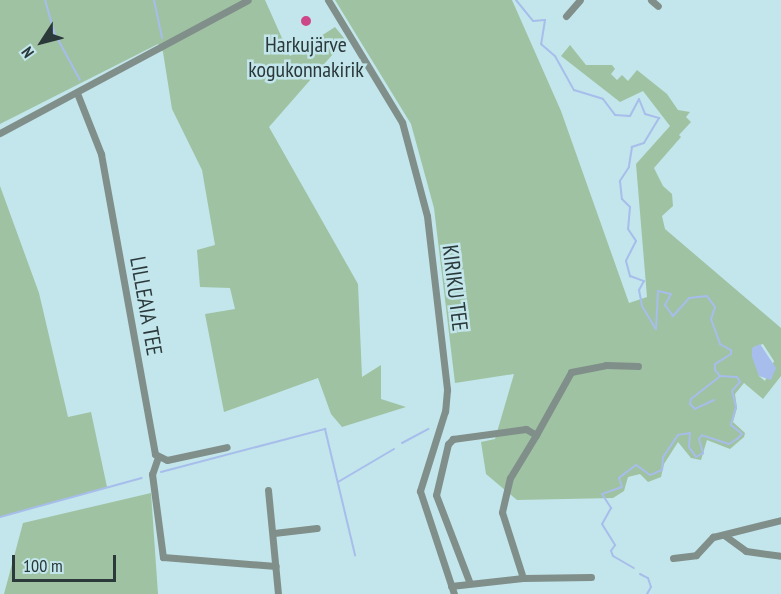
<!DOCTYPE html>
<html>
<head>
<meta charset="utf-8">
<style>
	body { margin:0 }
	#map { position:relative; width:781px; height:594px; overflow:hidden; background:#c2e6eb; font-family:"PT Sans Narrow",sans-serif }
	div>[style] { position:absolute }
	.green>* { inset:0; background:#9fc2a2 }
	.water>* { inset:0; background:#a7bdeb }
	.stream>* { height:2px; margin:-1px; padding:0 1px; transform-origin:1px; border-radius:1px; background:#a7bdeb }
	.minor>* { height:7px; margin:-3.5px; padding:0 3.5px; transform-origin:3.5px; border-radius:3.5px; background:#818f8b }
	.dots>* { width:16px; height:16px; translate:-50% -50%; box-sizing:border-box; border:3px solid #c2e6eb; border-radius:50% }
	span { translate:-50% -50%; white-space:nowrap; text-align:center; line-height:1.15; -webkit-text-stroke:5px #c2e6eb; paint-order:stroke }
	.poi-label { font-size:22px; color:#2b393b }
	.street-label { font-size:22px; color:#2b393b }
	.north { position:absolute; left:12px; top:12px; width:60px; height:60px; -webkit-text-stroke:4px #c2e6eb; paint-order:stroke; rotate:234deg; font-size:16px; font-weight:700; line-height:24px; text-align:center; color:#2b393b }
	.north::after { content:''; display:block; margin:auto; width:21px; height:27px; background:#2b393b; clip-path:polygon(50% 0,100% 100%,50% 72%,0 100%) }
	.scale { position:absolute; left:12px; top:555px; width:104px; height:27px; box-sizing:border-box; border:3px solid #2b393b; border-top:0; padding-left:8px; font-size:18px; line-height:21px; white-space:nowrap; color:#2b393b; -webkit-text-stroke:4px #c2e6eb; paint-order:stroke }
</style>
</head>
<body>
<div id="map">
	<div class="green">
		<div style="clip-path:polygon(0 0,265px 0,290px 56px,335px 27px,344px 38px,340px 46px,269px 127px,358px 284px,362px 377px,381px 365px,381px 399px,406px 407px,342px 427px,331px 414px,318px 378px,224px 412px,205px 314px,235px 309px,230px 288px,200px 287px,197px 250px,215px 245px,202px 170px,172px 109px,163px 52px,158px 44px,0 124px)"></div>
		<div style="clip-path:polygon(evenodd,335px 0,512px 0,561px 111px,629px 303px,647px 297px,636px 164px,670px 126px,643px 91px,620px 102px,561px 56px,570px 45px,586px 65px,612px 65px,615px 69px,611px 74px,617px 80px,622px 75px,628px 81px,637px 70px,667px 94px,678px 110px,690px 112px,686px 117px,691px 122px,679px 135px,681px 137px,654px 168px,663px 186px,672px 194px,673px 206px,662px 216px,665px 229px,781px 328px,781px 376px,763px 399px,744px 383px,735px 394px,737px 408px,733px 422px,745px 433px,744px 437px,730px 449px,707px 440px,701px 460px,691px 458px,678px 442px,664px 464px,661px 477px,648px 482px,640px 474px,628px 477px,624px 491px,613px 498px,517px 500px,486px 474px,481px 442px,495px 439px,514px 374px,455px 383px,434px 208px,411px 124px,335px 0,763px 344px,774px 361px,765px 381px,759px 376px,754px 347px,763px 344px)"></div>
		<div style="clip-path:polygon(0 186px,39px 293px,68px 417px,91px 412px,107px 487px,0 517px)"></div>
		<div style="clip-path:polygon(151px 493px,158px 594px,4px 594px,23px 523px)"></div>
	</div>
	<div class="water">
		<div style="clip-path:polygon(760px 344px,776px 368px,771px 380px,759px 376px,752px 357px,752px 348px)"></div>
	</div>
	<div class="stream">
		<div style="left:45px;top:0;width:35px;rotate:74deg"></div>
		<div style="left:55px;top:34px;width:52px;rotate:61.5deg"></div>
		<div style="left:154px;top:0;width:39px;rotate:78deg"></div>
		<div style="left:516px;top:0;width:27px;rotate:51deg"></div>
		<div style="left:533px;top:21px;width:12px;rotate:-5deg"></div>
		<div style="left:545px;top:20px;width:24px;rotate:99deg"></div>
		<div style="left:541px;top:44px;width:18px;rotate:41deg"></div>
		<div style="left:555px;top:56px;width:39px;rotate:61deg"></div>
		<div style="left:574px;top:90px;width:30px;rotate:17deg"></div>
		<div style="left:603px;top:99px;width:20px;rotate:53deg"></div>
		<div style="left:615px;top:115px;width:15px;rotate:4deg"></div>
		<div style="left:630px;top:116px;width:19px;rotate:-62deg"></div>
		<div style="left:639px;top:99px;width:16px;rotate:68deg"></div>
		<div style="left:645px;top:114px;width:15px;rotate:16deg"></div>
		<div style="left:659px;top:118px;width:29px;rotate:121deg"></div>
		<div style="left:644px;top:143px;width:13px;rotate:162deg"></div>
		<div style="left:632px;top:147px;width:20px;rotate:99deg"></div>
		<div style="left:629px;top:167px;width:17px;rotate:123deg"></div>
		<div style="left:620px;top:181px;width:18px;rotate:84deg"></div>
		<div style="left:622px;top:199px;width:11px;rotate:45deg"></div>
		<div style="left:630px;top:207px;width:22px;rotate:95deg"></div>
		<div style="left:628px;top:229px;width:14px;rotate:56deg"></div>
		<div style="left:636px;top:241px;width:22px;rotate:117deg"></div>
		<div style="left:626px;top:261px;width:16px;rotate:75deg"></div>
		<div style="left:630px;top:276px;width:15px;rotate:20deg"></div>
		<div style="left:644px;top:281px;width:10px;rotate:119deg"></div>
		<div style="left:639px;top:290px;width:16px;rotate:79deg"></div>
		<div style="left:642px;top:306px;width:27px;rotate:59deg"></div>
		<div style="left:656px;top:329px;width:38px;rotate:-87deg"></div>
		<div style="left:658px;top:291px;width:13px;rotate:13deg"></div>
		<div style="left:671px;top:294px;width:13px;rotate:119deg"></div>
		<div style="left:665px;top:305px;width:14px;rotate:54deg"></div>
		<div style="left:673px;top:316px;width:24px;rotate:-48deg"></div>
		<div style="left:689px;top:298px;width:18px;rotate:-6deg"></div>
		<div style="left:707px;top:296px;width:14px;rotate:54deg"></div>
		<div style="left:715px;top:307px;width:13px;rotate:108deg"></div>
		<div style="left:711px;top:319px;width:27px;rotate:70deg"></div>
		<div style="left:720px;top:344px;width:13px;rotate:29deg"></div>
		<div style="left:731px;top:350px;width:4px;rotate:90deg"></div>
		<div style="left:731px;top:354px;width:19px;rotate:148deg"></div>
		<div style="left:715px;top:364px;width:6px;rotate:90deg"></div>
		<div style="left:715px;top:370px;width:8px;rotate:50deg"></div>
		<div style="left:720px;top:376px;width:17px;rotate:3deg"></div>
		<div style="left:737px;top:377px;width:6px;rotate:59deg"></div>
		<div style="left:740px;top:382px;width:12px;rotate:132deg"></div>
		<div style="left:732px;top:391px;width:16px;rotate:76deg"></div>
		<div style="left:736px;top:407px;width:19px;rotate:106deg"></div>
		<div style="left:731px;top:425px;width:14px;rotate:39deg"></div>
		<div style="left:742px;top:434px;width:7px;rotate:135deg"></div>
		<div style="left:737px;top:439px;width:9px;rotate:148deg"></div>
		<div style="left:729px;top:444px;width:28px;rotate:-162deg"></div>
		<div style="left:702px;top:435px;width:5px;rotate:127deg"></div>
		<div style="left:699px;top:439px;width:15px;rotate:74deg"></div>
		<div style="left:703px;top:453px;width:8px;rotate:150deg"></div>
		<div style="left:696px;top:457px;width:12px;rotate:-125deg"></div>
		<div style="left:689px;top:447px;width:14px;rotate:-86deg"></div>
		<div style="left:690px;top:433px;width:12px;rotate:171deg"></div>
		<div style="left:678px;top:435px;width:27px;rotate:124deg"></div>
		<div style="left:663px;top:457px;width:13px;rotate:94deg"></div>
		<div style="left:662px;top:470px;width:13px;rotate:157deg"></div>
		<div style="left:650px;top:475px;width:17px;rotate:-144deg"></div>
		<div style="left:636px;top:465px;width:21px;rotate:143deg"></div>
		<div style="left:619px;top:478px;width:9px;rotate:72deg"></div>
		<div style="left:622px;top:487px;width:21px;rotate:161deg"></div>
		<div style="left:602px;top:494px;width:17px;rotate:57deg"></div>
		<div style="left:611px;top:508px;width:18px;rotate:119deg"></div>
		<div style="left:602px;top:524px;width:25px;rotate:58deg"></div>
		<div style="left:615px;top:545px;width:7px;rotate:124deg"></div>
		<div style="left:611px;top:551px;width:5px;rotate:68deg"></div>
		<div style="left:613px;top:556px;width:24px;rotate:30deg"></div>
		<div style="left:714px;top:400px;width:21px;rotate:155deg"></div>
		<div style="left:695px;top:409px;width:7px;rotate:-135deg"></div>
		<div style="left:690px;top:404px;width:5px;rotate:-79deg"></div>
		<div style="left:691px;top:399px;width:37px;rotate:-38deg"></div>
		<div style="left:402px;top:443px;width:30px;rotate:-28deg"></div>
		<div style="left:161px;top:472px;width:170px;rotate:-14.7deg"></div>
		<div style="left:325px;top:429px;width:130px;rotate:76.6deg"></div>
		<div style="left:338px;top:482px;width:65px;rotate:-30.5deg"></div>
		<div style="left:0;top:517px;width:147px;rotate:-15.4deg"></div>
		<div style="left:640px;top:574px;width:9px;rotate:27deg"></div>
		<div style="left:648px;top:578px;width:9px;rotate:72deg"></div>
		<div style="left:651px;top:587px;width:8px;rotate:120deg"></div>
	</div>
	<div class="minor">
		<div style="left:328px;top:0;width:143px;rotate:58.8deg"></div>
		<div style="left:402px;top:122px;width:97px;rotate:75.1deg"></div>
		<div style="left:427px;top:216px;width:175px;rotate:83.4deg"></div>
		<div style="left:447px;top:390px;width:21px;rotate:95deg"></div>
		<div style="left:445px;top:411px;width:84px;rotate:107.4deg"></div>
		<div style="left:420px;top:491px;width:108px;rotate:71.7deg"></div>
		<div style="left:651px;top:0;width:9px;rotate:41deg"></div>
		<div style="left:566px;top:16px;width:21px;rotate:-49deg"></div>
		<div style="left:77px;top:93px;width:66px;rotate:68.5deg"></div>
		<div style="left:101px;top:154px;width:305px;rotate:79.8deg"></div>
		<div style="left:155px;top:454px;width:13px;rotate:27deg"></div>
		<div style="left:167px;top:460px;width:61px;rotate:-12.2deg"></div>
		<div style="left:0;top:133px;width:281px;rotate:-28.2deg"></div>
		<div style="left:536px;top:435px;width:72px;rotate:-60.9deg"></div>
		<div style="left:571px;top:372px;width:36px;rotate:-11deg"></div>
		<div style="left:606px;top:365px;width:32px;rotate:2deg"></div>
		<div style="left:158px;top:457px;width:18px;rotate:109deg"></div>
		<div style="left:152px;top:474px;width:84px;rotate:82.5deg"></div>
		<div style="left:163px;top:557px;width:113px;rotate:4.6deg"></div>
		<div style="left:268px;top:490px;width:104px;rotate:84.5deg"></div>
		<div style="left:274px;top:533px;width:43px;rotate:-6.6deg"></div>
		<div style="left:724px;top:535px;width:27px;rotate:36deg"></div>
		<div style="left:746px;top:551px;width:35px;rotate:8deg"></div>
		<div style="left:673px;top:558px;width:23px;rotate:-7deg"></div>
		<div style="left:696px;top:555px;width:25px;rotate:-47deg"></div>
		<div style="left:713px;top:537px;width:70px;rotate:-14deg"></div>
		<div style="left:523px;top:578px;width:68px;rotate:-0.8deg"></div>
		<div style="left:451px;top:586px;width:72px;rotate:-6.3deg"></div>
		<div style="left:523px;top:578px;width:69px;rotate:-107.7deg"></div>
		<div style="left:502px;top:512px;width:35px;rotate:-77deg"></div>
		<div style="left:510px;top:478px;width:50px;rotate:-58.8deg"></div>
		<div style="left:536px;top:435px;width:12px;rotate:-149deg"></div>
		<div style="left:526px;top:429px;width:74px;rotate:172.2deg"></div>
		<div style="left:453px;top:439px;width:7px;rotate:135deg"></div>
		<div style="left:448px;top:444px;width:52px;rotate:103.2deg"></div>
		<div style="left:436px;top:495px;width:92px;rotate:69deg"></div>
	</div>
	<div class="dots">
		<div style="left:306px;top:21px;background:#cc4688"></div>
	</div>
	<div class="poi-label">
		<span style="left:306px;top:57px">Harkujärve<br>kogukonnakirik</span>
	</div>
	<div class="street-label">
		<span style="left:455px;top:288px;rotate:83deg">KIRIKU TEE</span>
		<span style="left:146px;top:306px;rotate:80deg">LILLEAIA TEE</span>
	</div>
	<div class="north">N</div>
	<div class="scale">100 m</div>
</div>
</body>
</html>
